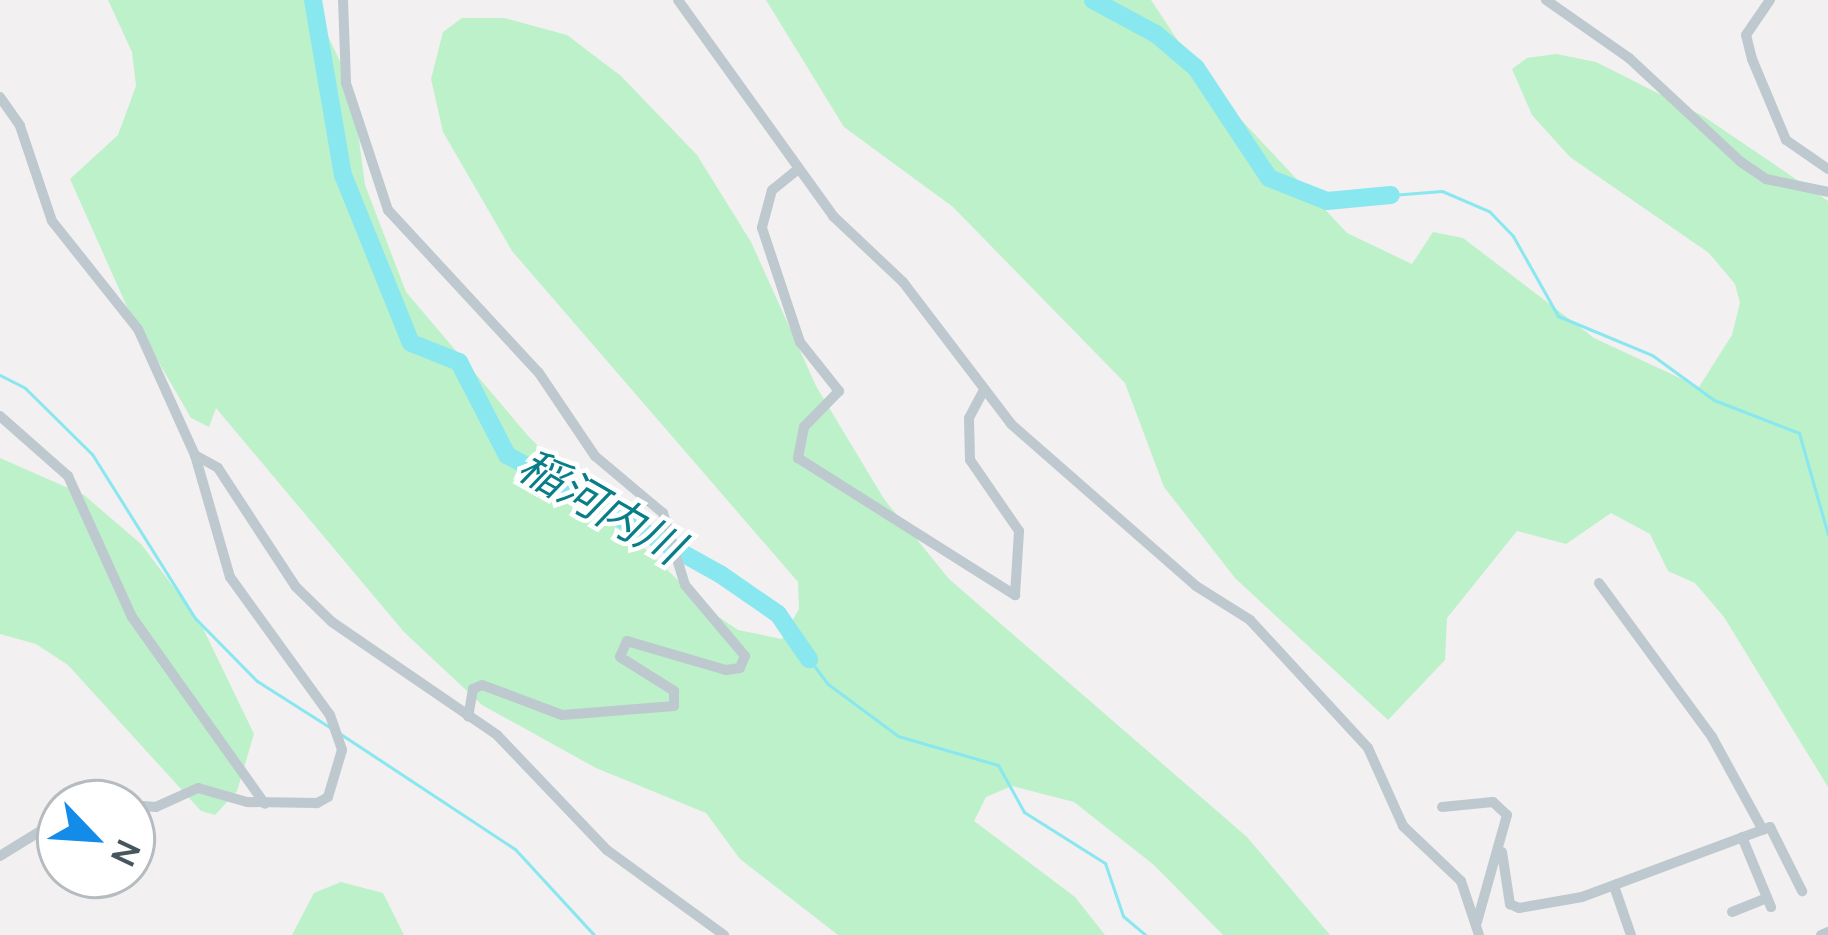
<!DOCTYPE html>
<html>
<head>
<meta charset="utf-8">
<style>
	body { margin:0 }
	#map { position:relative; width:1828px; height:935px; overflow:hidden; background:#f2f0f0; font-family:Manrope,"Noto Sans JP",sans-serif }
	div>[style] { position:absolute }
	.green>* { inset:0; background:#bdf1ca }
	.stream>* { height:3px; margin:-1.5px; padding:0 1.5px; transform-origin:1.5px; border-radius:1.5px; background:#89e7ef }
	.river>* { height:18px; margin:-9px; padding:0 9px; transform-origin:9px; border-radius:9px; background:#89e7ef }
	.street>* { height:10px; margin:-5px; padding:0 5px; transform-origin:5px; border-radius:5px; background:#bdc9cf }
	span { translate:-50% -50%; white-space:nowrap; text-align:center; line-height:1.15; -webkit-text-stroke:9px #fff; paint-order:stroke }
	.water-label { font-size:45px; color:#0a7e88; font-style:italic }
	.north { position:absolute; left:36px; top:779px; width:120px; height:120px; box-sizing:border-box; background:#fff; border:3px solid #b5bbbf; border-radius:50%; rotate:115deg; font-size:33px; font-weight:700; line-height:48px; text-align:center; color:#47565e }
	.north::after { content:''; display:block; margin:auto; width:42px; height:54px; background:#138ce9; clip-path:polygon(50% 0,100% 100%,50% 72%,0 100%) }
</style>
</head>
<body>
<div id="map">
	<div class="green">
		<div style="clip-path:polygon(108px 0,311px 0,352px 87px,365px 185px,406px 292px,529px 437px,710px 611px,738px 630px,782px 639px,799px 609px,798px 582px,512px 251px,443px 132px,431px 79px,443px 32px,462px 18px,504px 18px,567px 35px,621px 76px,697px 155px,751px 242px,816px 386px,884px 499px,949px 579px,1247px 837px,1330px 935px,1223px 935px,1154px 865px,1074px 802px,1012px 786px,986px 797px,974px 821px,1075px 897px,1105px 935px,838px 935px,740px 859px,706px 813px,596px 768px,482px 705px,404px 632px,216px 408px,209px 427px,191px 418px,128px 309px,70px 179px,118px 135px,136px 86px,132px 52px)"></div>
		<div style="clip-path:polygon(766px 0,1151px 0,1204px 80px,1347px 233px,1412px 264px,1433px 232px,1463px 238px,1594px 338px,1699px 387px,1732px 335px,1740px 303px,1735px 284px,1709px 253px,1570px 157px,1532px 115px,1512px 69px,1527px 58px,1556px 54px,1596px 62px,1703px 116px,1828px 201px,1828px 787px,1724px 617px,1695px 583px,1668px 571px,1650px 534px,1611px 513px,1566px 544px,1517px 531px,1447px 618px,1445px 660px,1388px 720px,1235px 578px,1164px 487px,1125px 383px,953px 207px,844px 127px)"></div>
		<div style="clip-path:polygon(0 458px,84px 495px,141px 544px,200px 622px,254px 734px,237px 791px,215px 815px,201px 811px,68px 665px,36px 644px,0 634px)"></div>
		<div style="clip-path:polygon(341px 882px,383px 893px,404px 935px,292px 935px,314px 893px)"></div>
	</div>
	<div class="stream">
		<div style="left:1391px;top:195px;width:51px;rotate:-4.5deg"></div>
		<div style="left:1442px;top:191px;width:51px;rotate:23.1deg"></div>
		<div style="left:1489px;top:211px;width:35px;rotate:46deg"></div>
		<div style="left:1513px;top:236px;width:92px;rotate:60.6deg"></div>
		<div style="left:1558px;top:316px;width:102px;rotate:22.5deg"></div>
		<div style="left:1652px;top:355px;width:77px;rotate:36deg"></div>
		<div style="left:1714px;top:400px;width:91px;rotate:21.2deg"></div>
		<div style="left:1799px;top:433px;width:106px;rotate:74.1deg"></div>
		<div style="left:0;top:375px;width:28px;rotate:27deg"></div>
		<div style="left:25px;top:388px;width:94px;rotate:44.6deg"></div>
		<div style="left:92px;top:454px;width:194px;rotate:57.9deg"></div>
		<div style="left:195px;top:618px;width:88px;rotate:45.5deg"></div>
		<div style="left:257px;top:681px;width:88px;rotate:32.4deg"></div>
		<div style="left:809px;top:659px;width:31px;rotate:53deg"></div>
		<div style="left:828px;top:684px;width:87px;rotate:36.6deg"></div>
		<div style="left:898px;top:736px;width:104px;rotate:16.2deg"></div>
		<div style="left:998px;top:765px;width:54px;rotate:61deg"></div>
		<div style="left:1024px;top:812px;width:96px;rotate:32.2deg"></div>
		<div style="left:1105px;top:863px;width:56px;rotate:71.2deg"></div>
		<div style="left:1123px;top:916px;width:30px;rotate:40deg"></div>
		<div style="left:339px;top:733px;width:211px;rotate:33.4deg"></div>
		<div style="left:515px;top:849px;width:117px;rotate:47.4deg"></div>
	</div>
	<div class="river">
		<div style="left:313px;top:0;width:178px;rotate:80.3deg"></div>
		<div style="left:343px;top:175px;width:181px;rotate:68deg"></div>
		<div style="left:411px;top:343px;width:52px;rotate:21.6deg"></div>
		<div style="left:459px;top:362px;width:105px;rotate:62.7deg"></div>
		<div style="left:507px;top:455px;width:244px;rotate:29.2deg"></div>
		<div style="left:720px;top:574px;width:70px;rotate:34.6deg"></div>
		<div style="left:778px;top:614px;width:55px;rotate:55.4deg"></div>
		<div style="left:1093px;top:0;width:72px;rotate:28.4deg"></div>
		<div style="left:1156px;top:34px;width:52px;rotate:40.4deg"></div>
		<div style="left:1196px;top:68px;width:132px;rotate:56.4deg"></div>
		<div style="left:1269px;top:178px;width:62px;rotate:21.6deg"></div>
		<div style="left:1327px;top:201px;width:64px;rotate:-5.4deg"></div>
	</div>
	<div class="street">
		<div style="left:343px;top:0;width:83px;rotate:87.9deg"></div>
		<div style="left:346px;top:83px;width:134px;rotate:71.7deg"></div>
		<div style="left:388px;top:210px;width:222px;rotate:47.2deg"></div>
		<div style="left:539px;top:373px;width:100px;rotate:56deg"></div>
		<div style="left:595px;top:456px;width:89px;rotate:40deg"></div>
		<div style="left:663px;top:513px;width:75px;rotate:73deg"></div>
		<div style="left:685px;top:585px;width:93px;rotate:49.8deg"></div>
		<div style="left:745px;top:656px;width:13px;rotate:113deg"></div>
		<div style="left:740px;top:668px;width:14px;rotate:172deg"></div>
		<div style="left:726px;top:670px;width:103px;rotate:-163.7deg"></div>
		<div style="left:627px;top:641px;width:17px;rotate:114deg"></div>
		<div style="left:620px;top:657px;width:64px;rotate:32.2deg"></div>
		<div style="left:674px;top:691px;width:15px;rotate:90deg"></div>
		<div style="left:674px;top:706px;width:112px;rotate:175.4deg"></div>
		<div style="left:562px;top:715px;width:85px;rotate:-159.4deg"></div>
		<div style="left:482px;top:685px;width:10px;rotate:156deg"></div>
		<div style="left:473px;top:689px;width:28px;rotate:100deg"></div>
		<div style="left:678px;top:0;width:266px;rotate:54.3deg"></div>
		<div style="left:833px;top:216px;width:96px;rotate:43.3deg"></div>
		<div style="left:903px;top:282px;width:178px;rotate:52.7deg"></div>
		<div style="left:1011px;top:424px;width:246px;rotate:41.2deg"></div>
		<div style="left:1196px;top:586px;width:64px;rotate:32.2deg"></div>
		<div style="left:1250px;top:620px;width:174px;rotate:47.3deg"></div>
		<div style="left:1368px;top:748px;width:85px;rotate:65.8deg"></div>
		<div style="left:1403px;top:826px;width:80px;rotate:43.5deg"></div>
		<div style="left:1461px;top:881px;width:57px;rotate:71.6deg"></div>
		<div style="left:1546px;top:0;width:101px;rotate:34.9deg"></div>
		<div style="left:1629px;top:58px;width:153px;rotate:42.9deg"></div>
		<div style="left:1741px;top:162px;width:30px;rotate:34deg"></div>
		<div style="left:1766px;top:179px;width:63px;rotate:11.8deg"></div>
		<div style="left:1770px;top:0;width:42px;rotate:124.4deg"></div>
		<div style="left:1746px;top:35px;width:25px;rotate:76deg"></div>
		<div style="left:1752px;top:59px;width:88px;rotate:67.2deg"></div>
		<div style="left:1786px;top:140px;width:51px;rotate:34.6deg"></div>
		<div style="left:0;top:97px;width:35px;rotate:55deg"></div>
		<div style="left:20px;top:126px;width:100px;rotate:71.4deg"></div>
		<div style="left:52px;top:221px;width:138px;rotate:51.5deg"></div>
		<div style="left:138px;top:329px;width:138px;rotate:65.7deg"></div>
		<div style="left:195px;top:455px;width:127px;rotate:74deg"></div>
		<div style="left:230px;top:577px;width:170px;rotate:54.1deg"></div>
		<div style="left:330px;top:715px;width:37px;rotate:71deg"></div>
		<div style="left:342px;top:750px;width:49px;rotate:106.6deg"></div>
		<div style="left:328px;top:797px;width:13px;rotate:151deg"></div>
		<div style="left:317px;top:803px;width:70px;rotate:-179.2deg"></div>
		<div style="left:247px;top:802px;width:51px;rotate:-164.1deg"></div>
		<div style="left:198px;top:788px;width:46px;rotate:155.7deg"></div>
		<div style="left:156px;top:807px;width:52px;rotate:-175.6deg"></div>
		<div style="left:797px;top:170px;width:32px;rotate:141deg"></div>
		<div style="left:772px;top:190px;width:39px;rotate:105deg"></div>
		<div style="left:762px;top:228px;width:120px;rotate:71.6deg"></div>
		<div style="left:800px;top:342px;width:63px;rotate:51.5deg"></div>
		<div style="left:839px;top:391px;width:50px;rotate:134.2deg"></div>
		<div style="left:804px;top:427px;width:32px;rotate:101deg"></div>
		<div style="left:798px;top:458px;width:257px;rotate:32.3deg"></div>
		<div style="left:1015px;top:595px;width:64px;rotate:-86.4deg"></div>
		<div style="left:1019px;top:531px;width:86px;rotate:-124.6deg"></div>
		<div style="left:970px;top:460px;width:42px;rotate:-91.4deg"></div>
		<div style="left:969px;top:418px;width:30px;rotate:-62deg"></div>
		<div style="left:0;top:416px;width:91px;rotate:41.4deg"></div>
		<div style="left:68px;top:476px;width:155px;rotate:65.6deg"></div>
		<div style="left:132px;top:617px;width:229px;rotate:54.6deg"></div>
		<div style="left:195px;top:455px;width:26px;rotate:29deg"></div>
		<div style="left:218px;top:468px;width:142px;rotate:56.8deg"></div>
		<div style="left:296px;top:587px;width:50px;rotate:44.2deg"></div>
		<div style="left:332px;top:622px;width:200px;rotate:34.4deg"></div>
		<div style="left:497px;top:735px;width:159px;rotate:46.3deg"></div>
		<div style="left:607px;top:850px;width:145px;rotate:36deg"></div>
		<div style="left:1599px;top:583px;width:191px;rotate:53.7deg"></div>
		<div style="left:1712px;top:737px;width:106px;rotate:61.3deg"></div>
		<div style="left:1442px;top:807px;width:51px;rotate:-5.6deg"></div>
		<div style="left:1493px;top:802px;width:19px;rotate:43deg"></div>
		<div style="left:1507px;top:815px;width:111px;rotate:105.7deg"></div>
		<div style="left:1742px;top:837px;width:76px;rotate:67.5deg"></div>
		<div style="left:1502px;top:852px;width:53px;rotate:81.3deg"></div>
		<div style="left:1510px;top:904px;width:10px;rotate:24deg"></div>
		<div style="left:1519px;top:908px;width:64px;rotate:-9.9deg"></div>
		<div style="left:1582px;top:897px;width:201px;rotate:-20.4deg"></div>
		<div style="left:1770px;top:827px;width:72px;rotate:63.4deg"></div>
		<div style="left:0;top:856px;width:70px;rotate:-31.7deg"></div>
		<div style="left:1614px;top:886px;width:52px;rotate:70.9deg"></div>
		<div style="left:1732px;top:912px;width:38px;rotate:-22deg"></div>
		<div style="left:1821px;top:935px;width:8px;rotate:-23deg"></div>
	</div>
	<div class="water-label">
		<span style="left:601px;top:506px;rotate:30deg">稲河内川</span>
	</div>
	<div class="north">N</div>
</div>
</body>
</html>
